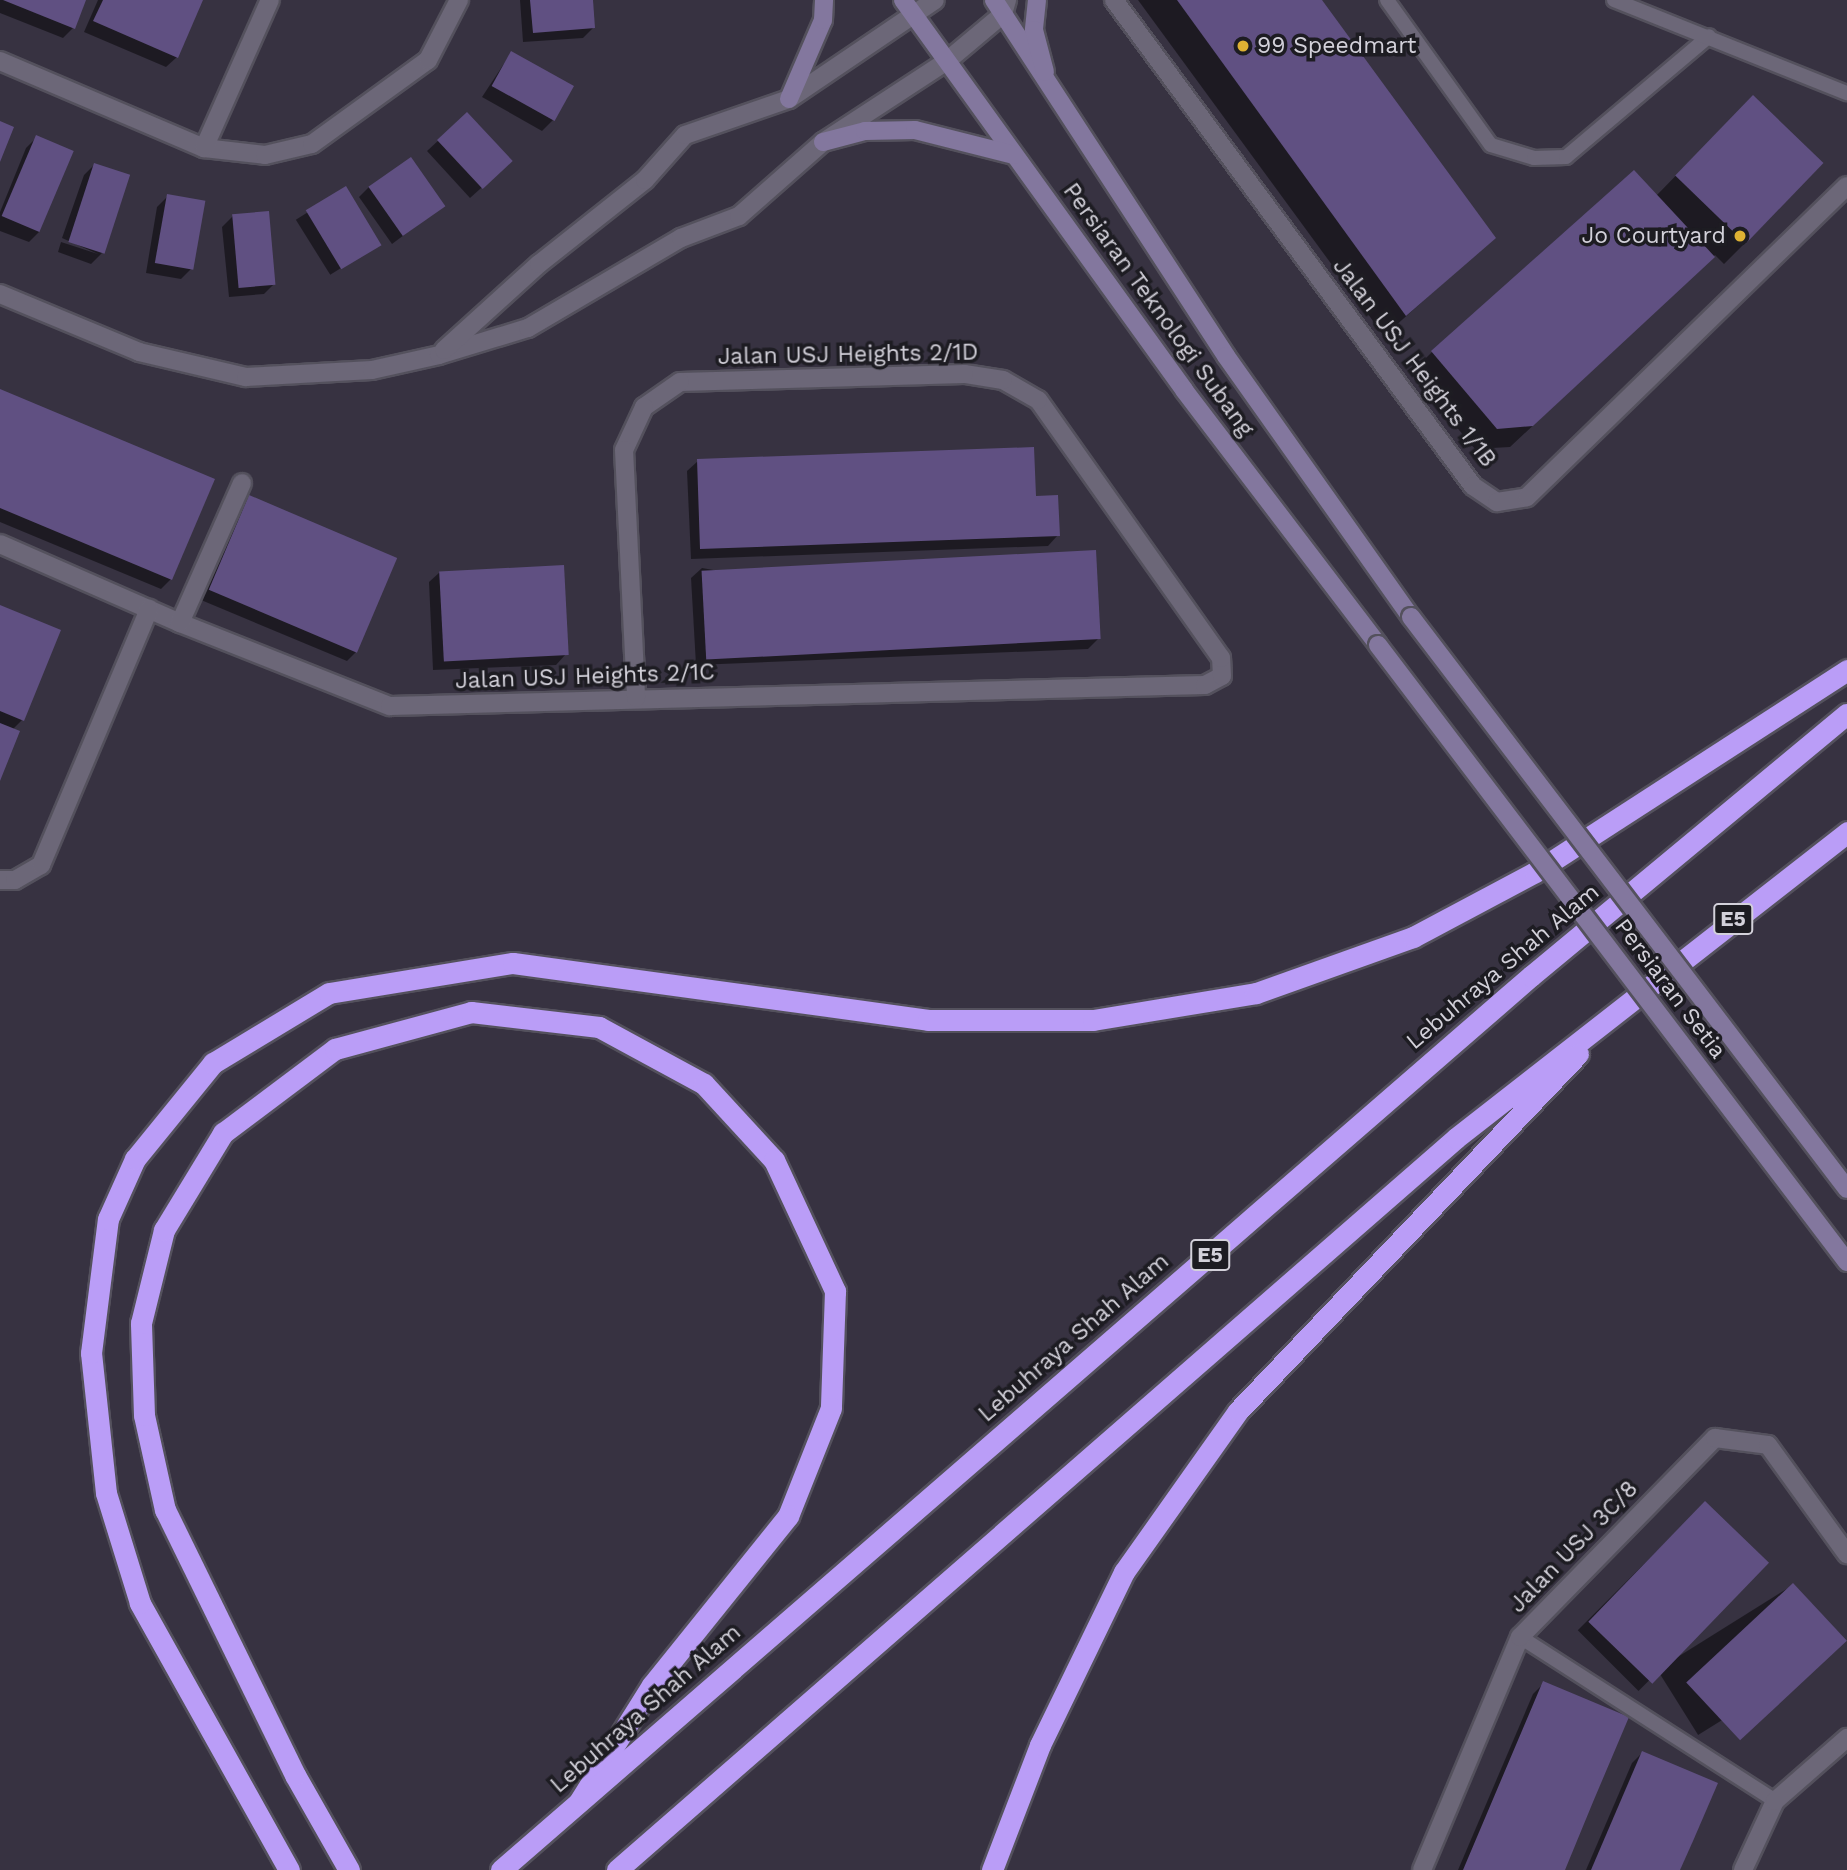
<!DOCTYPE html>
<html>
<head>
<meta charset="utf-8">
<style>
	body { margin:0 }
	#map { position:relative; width:1847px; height:1870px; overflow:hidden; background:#373241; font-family:"Work Sans",sans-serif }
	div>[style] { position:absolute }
	.shadow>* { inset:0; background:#0007; transform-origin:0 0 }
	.building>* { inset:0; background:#605082; transform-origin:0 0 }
	.roads { filter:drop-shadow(2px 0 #54515d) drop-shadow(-2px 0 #54515d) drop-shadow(0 2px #54515d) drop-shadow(0 -2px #54515d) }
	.lane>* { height:14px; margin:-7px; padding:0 7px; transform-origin:7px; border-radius:7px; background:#6c6778 }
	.street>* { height:18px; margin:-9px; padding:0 9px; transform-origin:9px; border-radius:9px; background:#6c6778 }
	.secondary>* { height:18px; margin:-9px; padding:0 9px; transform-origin:9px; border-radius:9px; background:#83779e }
	.highway>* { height:21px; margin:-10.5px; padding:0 10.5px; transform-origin:10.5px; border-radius:10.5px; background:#ba9df7 }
	.bridges { filter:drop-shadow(2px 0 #54515d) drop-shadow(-2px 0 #54515d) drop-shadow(0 2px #54515d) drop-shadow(0 -2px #54515d) }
	.secondary-bridge>* { height:18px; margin:-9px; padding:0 9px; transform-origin:9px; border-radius:9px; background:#83779e }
	.dots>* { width:19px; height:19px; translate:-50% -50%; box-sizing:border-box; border:4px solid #1d1c22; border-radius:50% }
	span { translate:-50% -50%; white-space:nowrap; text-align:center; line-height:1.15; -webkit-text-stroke:7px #1d1c22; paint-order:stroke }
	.shield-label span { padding:2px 5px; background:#1d1c22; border:2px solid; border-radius:5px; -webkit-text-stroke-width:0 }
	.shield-label { font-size:21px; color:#d3d1da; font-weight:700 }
	.poi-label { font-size:23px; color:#d3d1da }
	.left { translate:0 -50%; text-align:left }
	.right { translate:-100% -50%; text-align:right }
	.street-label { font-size:23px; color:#d3d1da }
</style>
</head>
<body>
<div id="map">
	<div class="shadow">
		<div style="clip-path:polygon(0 0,84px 0,73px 28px,63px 38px,0 13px)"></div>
		<div style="clip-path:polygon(98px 0,201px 0,177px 57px,166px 67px,84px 32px)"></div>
		<div style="clip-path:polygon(520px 0,591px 0,593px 28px,583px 38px,523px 42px)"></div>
		<div style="clip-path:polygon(1138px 0,1320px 0,1494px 238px,1384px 336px)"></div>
		<div style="clip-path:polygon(511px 53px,553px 120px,542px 131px,482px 97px)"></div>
		<div style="clip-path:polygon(467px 114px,499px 172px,470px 198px,427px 151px)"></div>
		<div style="clip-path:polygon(1732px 118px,1745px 243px,1724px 264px,1715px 255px,1510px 447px,1475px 449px,1411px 373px,1432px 352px,1656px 196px)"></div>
		<div style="clip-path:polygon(36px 138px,39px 232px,29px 242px,0 231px,0 212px,26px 148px)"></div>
		<div style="clip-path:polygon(94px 165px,102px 253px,91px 264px,58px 252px,61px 242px,98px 254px,62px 238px,84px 175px)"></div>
		<div style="clip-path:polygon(369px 187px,443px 206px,392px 244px,359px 197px)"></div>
		<div style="left:345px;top:189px;width:65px;height:58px;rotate:58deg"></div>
		<div style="clip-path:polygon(168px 196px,191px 269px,181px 279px,146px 273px,157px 207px)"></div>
		<div style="clip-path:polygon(233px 216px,274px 284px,264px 294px,229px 297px,222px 227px)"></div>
		<div style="clip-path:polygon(0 391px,171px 579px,161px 589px,0 522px)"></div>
		<div style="clip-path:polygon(698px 461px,1035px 498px,1058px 535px,1048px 546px,691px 559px,687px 471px)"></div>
		<div style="clip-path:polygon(249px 497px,357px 651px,347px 661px,201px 600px,239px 508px)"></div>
		<div style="clip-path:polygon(702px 568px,1099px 638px,1088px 649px,696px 665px,691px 578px)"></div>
		<div style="clip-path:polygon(440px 572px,566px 654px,556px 665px,433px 670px,429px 582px)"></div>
		<div style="clip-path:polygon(0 606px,22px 720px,12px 730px,0 776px)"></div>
		<div style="left:1705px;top:1503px;width:86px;height:180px;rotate:45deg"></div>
		<div style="left:1793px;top:1585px;width:77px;height:160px;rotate:58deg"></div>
		<div style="clip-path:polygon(1544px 1683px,1563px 1870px,1458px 1870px,1533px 1694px)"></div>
		<div style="clip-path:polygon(1642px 1753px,1679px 1870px,1586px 1870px,1632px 1763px)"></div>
	</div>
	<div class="building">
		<div style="clip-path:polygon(3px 0,86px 0,75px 29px)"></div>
		<div style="clip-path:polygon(103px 0,203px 0,178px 58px,93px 21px)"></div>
		<div style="clip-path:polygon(530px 0,593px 0,595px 28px,533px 33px)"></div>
		<div style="clip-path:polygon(1177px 0,1322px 0,1496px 238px,1406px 316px)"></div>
		<div style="left:511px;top:51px;width:72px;height:40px;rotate:29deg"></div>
		<div style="left:1753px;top:95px;width:98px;height:112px;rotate:44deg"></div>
		<div style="left:467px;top:112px;width:67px;height:41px;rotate:47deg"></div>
		<div style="clip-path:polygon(0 121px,14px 127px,0 162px)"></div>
		<div style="left:36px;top:135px;width:41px;height:88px;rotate:23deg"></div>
		<div style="left:411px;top:157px;width:60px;height:52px;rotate:55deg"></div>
		<div style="left:94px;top:163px;width:38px;height:83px;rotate:18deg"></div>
		<div style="clip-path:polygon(1634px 170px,1715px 257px,1533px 426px,1497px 429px,1431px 351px)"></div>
		<div style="left:346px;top:186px;width:69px;height:47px;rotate:59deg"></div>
		<div style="left:167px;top:194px;width:39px;height:70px;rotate:10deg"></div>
		<div style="left:269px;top:211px;width:74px;height:37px;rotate:85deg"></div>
		<div style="clip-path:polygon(0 389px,215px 479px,172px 580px,0 508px)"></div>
		<div style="clip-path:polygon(1034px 447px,1036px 496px,1058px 495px,1060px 536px,700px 549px,697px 459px)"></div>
		<div style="left:249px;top:495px;width:161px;height:103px;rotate:23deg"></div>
		<div style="left:1096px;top:550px;width:89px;height:395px;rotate:87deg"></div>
		<div style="left:564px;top:565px;width:90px;height:125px;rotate:87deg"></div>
		<div style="clip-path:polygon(0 605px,61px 630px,24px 721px,0 711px)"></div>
		<div style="clip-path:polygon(0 723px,20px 731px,0 781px)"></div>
		<div style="left:1705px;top:1501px;width:89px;height:168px;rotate:44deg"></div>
		<div style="left:1793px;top:1583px;width:79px;height:146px;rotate:47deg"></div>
		<div style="clip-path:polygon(1543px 1681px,1629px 1717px,1593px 1802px,1565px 1870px,1463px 1870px)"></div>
		<div style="clip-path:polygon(1642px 1751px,1718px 1783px,1693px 1841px,1680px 1870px,1591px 1870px)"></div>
	</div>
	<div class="roads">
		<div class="lane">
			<div style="left:1387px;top:0;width:178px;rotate:54.4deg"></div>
			<div style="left:1491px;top:145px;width:45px;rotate:16.8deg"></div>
			<div style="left:1534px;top:158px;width:32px;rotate:-2deg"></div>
			<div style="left:1566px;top:157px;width:187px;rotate:-40.2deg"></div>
			<div style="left:1614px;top:0;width:251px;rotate:21.8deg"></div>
			<div style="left:1520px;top:1637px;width:303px;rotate:32.7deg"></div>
		</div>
		<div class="street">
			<div style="left:1114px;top:0;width:604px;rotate:53.55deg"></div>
			<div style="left:1473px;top:486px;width:29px;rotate:34deg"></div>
			<div style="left:1497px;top:502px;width:30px;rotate:-9deg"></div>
			<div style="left:1527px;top:497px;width:446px;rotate:-44.2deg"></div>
			<div style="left:0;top:61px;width:222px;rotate:23.1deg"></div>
			<div style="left:204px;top:148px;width:61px;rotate:6.5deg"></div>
			<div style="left:265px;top:155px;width:48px;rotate:-13.2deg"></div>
			<div style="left:312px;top:144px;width:143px;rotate:-35.9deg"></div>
			<div style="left:428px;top:60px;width:68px;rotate:-62.7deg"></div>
			<div style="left:204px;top:148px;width:162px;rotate:-66deg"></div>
			<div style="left:0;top:294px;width:151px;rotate:22.6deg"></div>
			<div style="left:139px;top:352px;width:110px;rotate:13.2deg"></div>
			<div style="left:246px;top:377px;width:126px;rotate:-3.2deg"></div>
			<div style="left:372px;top:370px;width:69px;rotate:-12.6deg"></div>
			<div style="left:439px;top:355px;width:93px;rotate:-16.9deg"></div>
			<div style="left:528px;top:328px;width:178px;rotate:-30.5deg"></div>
			<div style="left:681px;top:238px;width:62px;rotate:-20.8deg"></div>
			<div style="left:739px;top:216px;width:112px;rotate:-41.4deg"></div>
			<div style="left:823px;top:142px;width:148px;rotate:-33.2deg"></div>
			<div style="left:947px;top:61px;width:73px;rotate:-40deg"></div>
			<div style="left:1003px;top:14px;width:15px;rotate:-74deg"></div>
			<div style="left:444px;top:350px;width:128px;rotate:-42.2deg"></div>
			<div style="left:539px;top:264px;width:135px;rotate:-38.4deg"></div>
			<div style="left:645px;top:180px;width:60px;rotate:-48.4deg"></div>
			<div style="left:685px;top:135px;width:110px;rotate:-19.1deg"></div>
			<div style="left:789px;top:99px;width:176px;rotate:-34.1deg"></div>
			<div style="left:0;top:544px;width:197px;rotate:23.7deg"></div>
			<div style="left:180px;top:623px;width:226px;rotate:21.6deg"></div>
			<div style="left:390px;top:706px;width:815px;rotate:-1.48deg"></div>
			<div style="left:1205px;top:685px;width:19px;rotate:-28deg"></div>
			<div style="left:1222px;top:676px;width:18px;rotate:-93deg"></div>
			<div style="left:1221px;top:658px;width:316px;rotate:-125.3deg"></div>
			<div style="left:1038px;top:400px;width:40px;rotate:-150.3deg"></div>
			<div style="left:1003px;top:380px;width:39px;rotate:-171deg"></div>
			<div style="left:964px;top:374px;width:284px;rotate:178.4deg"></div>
			<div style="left:680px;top:382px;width:44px;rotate:145.2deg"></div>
			<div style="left:644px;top:407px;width:47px;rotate:114.9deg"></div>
			<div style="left:624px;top:450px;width:248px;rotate:87.2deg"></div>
			<div style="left:180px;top:623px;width:153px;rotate:-66.1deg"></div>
			<div style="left:0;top:880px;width:15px"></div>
			<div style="left:15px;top:880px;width:30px;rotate:-30deg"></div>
			<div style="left:41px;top:865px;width:278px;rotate:-67.1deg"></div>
			<div style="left:1422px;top:1870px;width:253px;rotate:-67.2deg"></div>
			<div style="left:1520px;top:1637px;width:279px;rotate:-45.6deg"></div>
			<div style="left:1715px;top:1438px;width:53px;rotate:7.5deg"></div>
			<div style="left:1768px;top:1445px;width:135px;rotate:54.1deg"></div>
			<div style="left:1743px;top:1870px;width:76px;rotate:-65.1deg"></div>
			<div style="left:1775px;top:1801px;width:96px;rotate:-41.2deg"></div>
		</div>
		<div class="secondary">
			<div style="left:903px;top:0;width:481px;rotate:54.2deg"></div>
			<div style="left:1184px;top:390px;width:320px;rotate:52.7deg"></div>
			<div style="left:994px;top:0;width:425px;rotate:56.9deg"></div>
			<div style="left:1226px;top:356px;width:320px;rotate:54.7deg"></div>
			<div style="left:1037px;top:0;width:30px;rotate:96deg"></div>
			<div style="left:1034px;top:30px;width:43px;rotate:75.3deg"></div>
			<div style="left:789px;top:99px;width:86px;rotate:-66.7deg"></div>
			<div style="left:823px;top:20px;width:20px;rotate:-87deg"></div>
			<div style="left:823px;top:142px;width:43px;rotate:-14.7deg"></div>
			<div style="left:865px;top:131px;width:50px;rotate:-1.1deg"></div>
			<div style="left:915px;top:130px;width:102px;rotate:14.2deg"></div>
		</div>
		<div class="highway">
			<div style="left:289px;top:1870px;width:306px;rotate:-119.2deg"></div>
			<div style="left:140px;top:1603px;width:115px;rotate:-107.2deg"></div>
			<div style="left:106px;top:1493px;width:141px;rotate:-96.1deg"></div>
			<div style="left:91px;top:1353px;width:135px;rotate:-82.8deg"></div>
			<div style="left:108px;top:1219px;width:66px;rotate:-65.8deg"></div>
			<div style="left:135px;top:1159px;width:124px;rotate:-50.9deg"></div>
			<div style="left:213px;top:1063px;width:135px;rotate:-31.1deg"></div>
			<div style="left:329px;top:993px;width:186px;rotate:-9.3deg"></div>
			<div style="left:513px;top:963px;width:419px;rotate:7.8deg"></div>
			<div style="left:928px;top:1020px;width:165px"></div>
			<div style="left:1093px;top:1020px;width:165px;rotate:-9.4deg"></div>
			<div style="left:1256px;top:993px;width:167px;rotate:-19.6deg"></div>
			<div style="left:1413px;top:937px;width:138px;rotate:-28deg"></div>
			<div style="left:1535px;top:872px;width:372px;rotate:-32.9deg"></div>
			<div style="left:349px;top:1870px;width:109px;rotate:-119.6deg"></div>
			<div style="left:295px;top:1775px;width:295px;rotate:-116.1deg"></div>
			<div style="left:165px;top:1510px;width:97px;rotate:-102.5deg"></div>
			<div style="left:144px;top:1415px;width:92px;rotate:-91.9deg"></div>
			<div style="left:141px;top:1323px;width:96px;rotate:-76.1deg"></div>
			<div style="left:164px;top:1230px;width:114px;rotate:-58.7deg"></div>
			<div style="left:223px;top:1133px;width:140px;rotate:-36.9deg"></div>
			<div style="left:335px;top:1049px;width:141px;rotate:-15.2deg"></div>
			<div style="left:471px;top:1012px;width:129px;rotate:6.7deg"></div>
			<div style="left:599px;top:1027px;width:119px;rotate:28.5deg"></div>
			<div style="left:704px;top:1084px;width:103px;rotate:47.4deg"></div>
			<div style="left:774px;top:1160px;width:145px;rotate:65deg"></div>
			<div style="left:835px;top:1291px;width:117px;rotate:92deg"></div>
			<div style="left:831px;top:1408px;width:116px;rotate:111.7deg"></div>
			<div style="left:788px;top:1516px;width:217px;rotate:128.8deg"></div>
			<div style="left:652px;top:1685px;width:138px;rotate:122deg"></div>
			<div style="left:501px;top:1870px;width:1364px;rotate:-40.96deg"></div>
			<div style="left:1531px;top:976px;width:410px;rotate:-39.7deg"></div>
			<div style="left:617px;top:1870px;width:1113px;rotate:-41.1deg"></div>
			<div style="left:1456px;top:1138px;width:497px;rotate:-38deg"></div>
			<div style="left:992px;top:1870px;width:134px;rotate:-69deg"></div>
			<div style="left:1040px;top:1745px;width:192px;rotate:-64.1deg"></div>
			<div style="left:1124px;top:1572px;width:197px;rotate:-54.7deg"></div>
			<div style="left:1238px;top:1411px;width:493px;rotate:-46.4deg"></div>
		</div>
	</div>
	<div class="bridges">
		<div class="secondary-bridge">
			<div style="left:1411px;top:617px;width:719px;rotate:52.68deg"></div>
			<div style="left:1378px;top:645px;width:775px;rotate:52.76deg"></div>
		</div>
	</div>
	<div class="dots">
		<div style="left:1243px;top:46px;background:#deb133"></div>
		<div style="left:1740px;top:236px;background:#deb133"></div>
	</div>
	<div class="shield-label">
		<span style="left:1733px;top:919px">E5</span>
		<span style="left:1210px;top:1255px">E5</span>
	</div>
	<div class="poi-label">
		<span class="left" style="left:1257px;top:46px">99 Speedmart</span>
		<span class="right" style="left:1726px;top:236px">Jo Courtyard</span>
	</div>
	<div class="street-label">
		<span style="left:1158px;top:310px;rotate:54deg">Persiaran Teknologi Subang</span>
		<span style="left:848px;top:355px;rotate:-1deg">Jalan USJ Heights 2/1D</span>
		<span style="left:1414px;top:363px;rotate:53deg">Jalan USJ Heights 1/1B</span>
		<span style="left:585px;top:677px;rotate:-2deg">Jalan USJ Heights 2/1C</span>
		<span style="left:1503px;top:967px;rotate:-40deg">Lebuhraya Shah Alam</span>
		<span style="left:1670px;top:989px;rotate:53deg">Persiaran Setia</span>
		<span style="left:1074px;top:1338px;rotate:-41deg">Lebuhraya Shah Alam</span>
		<span style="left:1574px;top:1547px;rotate:-46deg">Jalan USJ 3C/8</span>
		<span style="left:646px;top:1709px;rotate:-41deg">Lebuhraya Shah Alam</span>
	</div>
</div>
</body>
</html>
